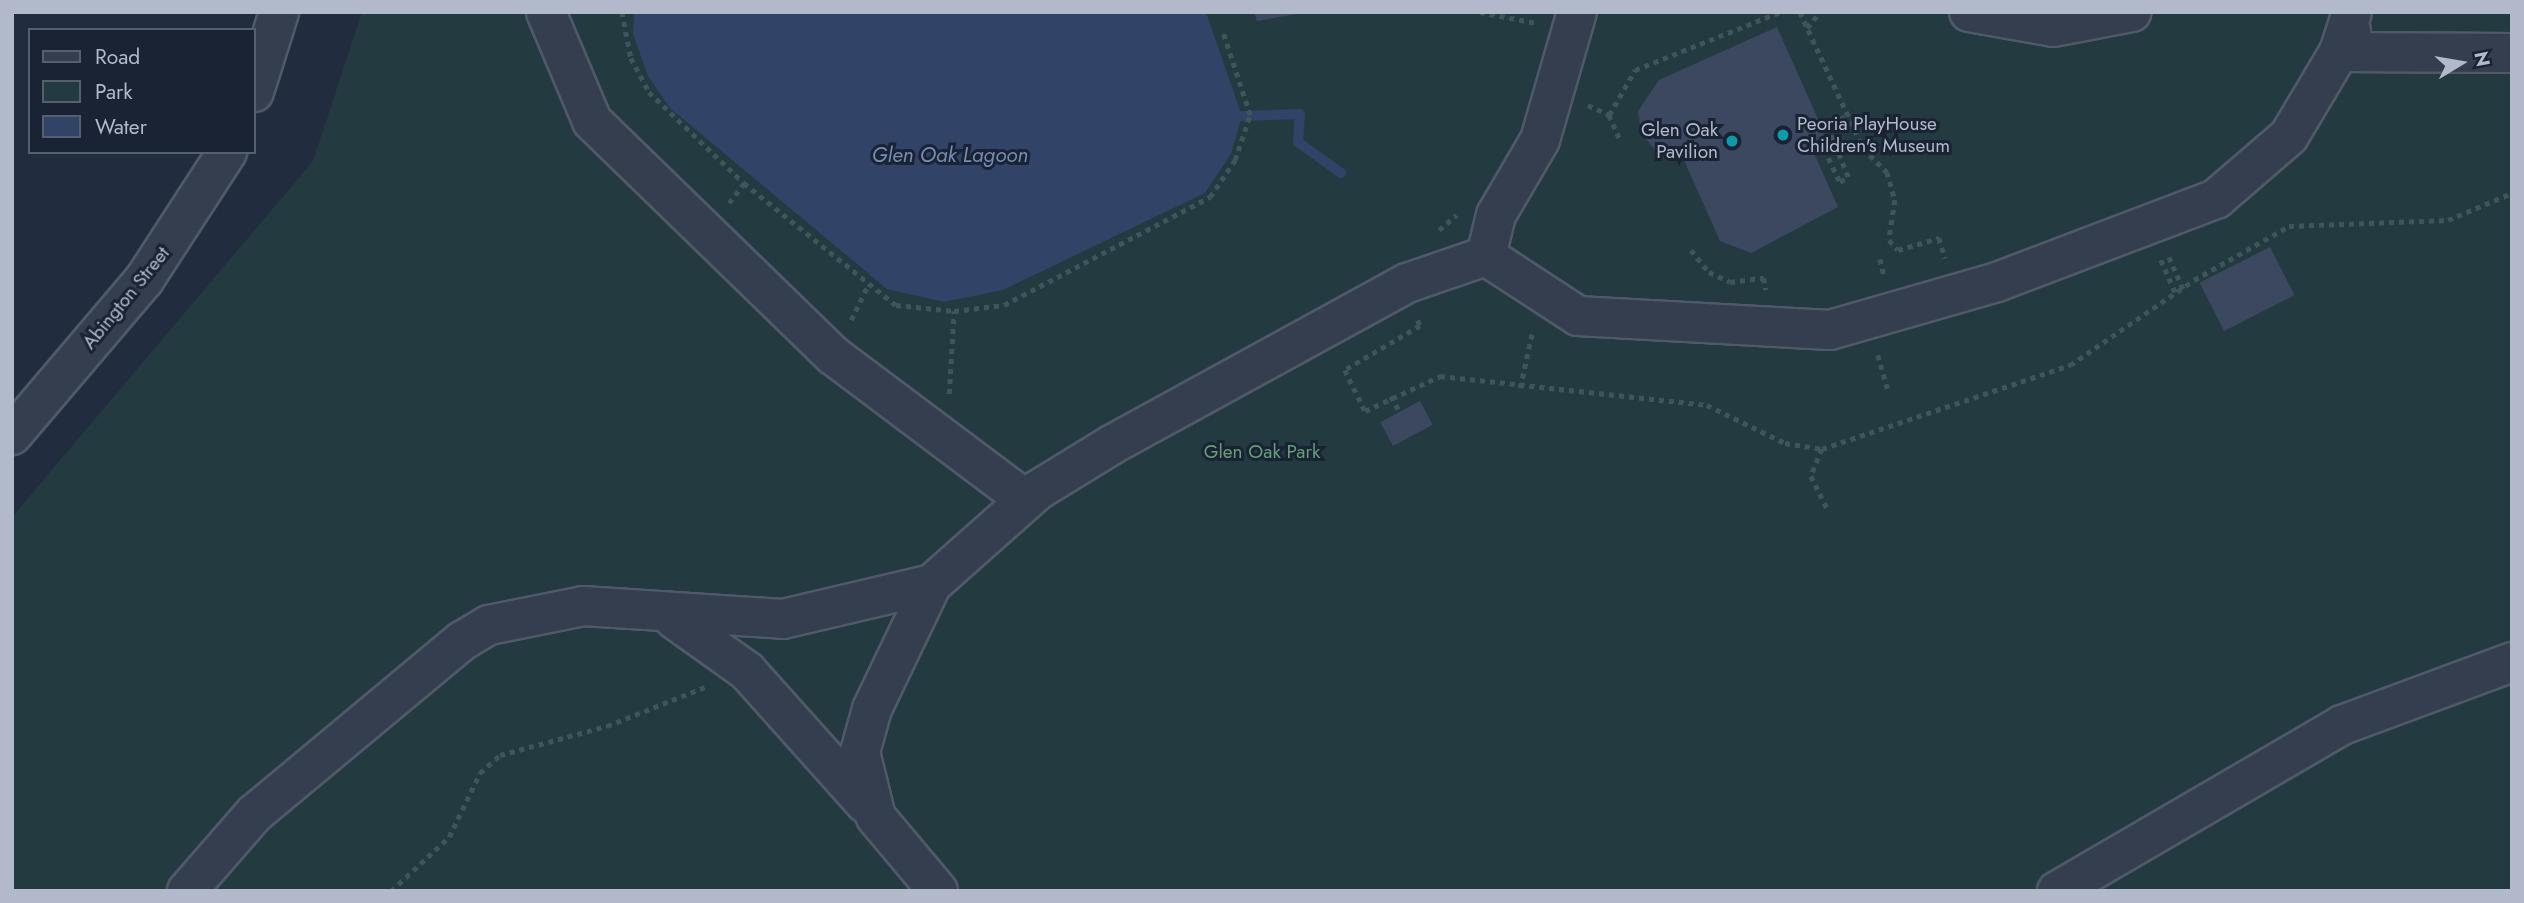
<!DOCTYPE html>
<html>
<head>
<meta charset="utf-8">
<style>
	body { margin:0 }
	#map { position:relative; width:2524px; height:903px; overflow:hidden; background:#212c3f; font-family:Jost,sans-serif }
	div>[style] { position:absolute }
	.green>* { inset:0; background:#233a40 }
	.water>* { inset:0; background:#314366 }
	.stream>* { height:10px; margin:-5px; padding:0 5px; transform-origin:5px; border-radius:5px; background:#314366 }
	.building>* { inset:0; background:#3c4860; transform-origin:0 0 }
	.path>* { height:4.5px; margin-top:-2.25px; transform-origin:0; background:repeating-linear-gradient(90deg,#3e565a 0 5px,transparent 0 10px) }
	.roads { filter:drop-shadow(2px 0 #50596a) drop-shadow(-2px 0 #50596a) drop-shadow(0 2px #50596a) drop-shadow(0 -2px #50596a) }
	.minor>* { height:38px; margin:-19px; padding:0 19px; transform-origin:19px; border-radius:19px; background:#353e4f }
	.dots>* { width:19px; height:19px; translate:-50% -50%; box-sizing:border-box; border:4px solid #1a2334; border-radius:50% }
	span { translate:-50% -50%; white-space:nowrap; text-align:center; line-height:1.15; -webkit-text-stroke:6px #1a2334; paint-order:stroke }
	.poi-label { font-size:19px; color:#b1b9ca }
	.left { translate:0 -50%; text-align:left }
	.right { translate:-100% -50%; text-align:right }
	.street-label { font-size:19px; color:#b1b9ca }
	.park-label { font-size:19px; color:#659e77 }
	.water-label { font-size:21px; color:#758cb5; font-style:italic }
	.frame { position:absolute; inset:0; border:14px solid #b1b9ca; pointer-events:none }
	.legend { position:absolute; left:28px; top:28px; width:228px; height:126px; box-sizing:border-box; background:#1a2334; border:2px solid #565f70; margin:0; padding:9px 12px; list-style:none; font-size:21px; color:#b1b9ca }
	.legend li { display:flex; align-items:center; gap:14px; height:35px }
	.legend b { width:35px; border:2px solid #565f70 }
	.north { position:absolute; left:2426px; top:28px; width:70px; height:70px; -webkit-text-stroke:5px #1a2334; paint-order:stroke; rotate:79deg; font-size:19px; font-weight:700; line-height:28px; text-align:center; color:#b1b9ca }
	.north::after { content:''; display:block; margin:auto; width:24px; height:32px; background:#b1b9ca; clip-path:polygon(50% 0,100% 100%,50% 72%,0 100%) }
</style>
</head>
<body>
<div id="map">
	<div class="green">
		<div style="clip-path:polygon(362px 12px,2512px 12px,2512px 891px,12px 891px,12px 517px,313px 161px)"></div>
	</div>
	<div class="water">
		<div style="clip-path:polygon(634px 12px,1206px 12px,1242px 116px,1231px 154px,1205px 193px,1003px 290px,944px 302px,887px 289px,670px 108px,648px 76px,633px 34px)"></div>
	</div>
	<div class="stream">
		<div style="left:1242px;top:116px;width:58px;rotate:-2deg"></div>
		<div style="left:1300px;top:114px;width:28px;rotate:94deg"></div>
		<div style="left:1298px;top:142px;width:53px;rotate:35.8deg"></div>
	</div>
	<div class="building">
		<div style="clip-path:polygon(1254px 12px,1296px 12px,1296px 14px,1257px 21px)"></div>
		<div style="clip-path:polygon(1777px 27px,1826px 137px,1810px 144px,1838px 207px,1751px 253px,1720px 241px,1683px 158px,1654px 149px,1641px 132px,1638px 111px,1659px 80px)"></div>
		<div style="left:2270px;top:247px;width:54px;height:79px;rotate:63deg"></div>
		<div style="left:1420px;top:401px;width:27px;height:45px;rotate:62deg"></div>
	</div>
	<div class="path">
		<div style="left:622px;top:12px;width:47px;rotate:78.9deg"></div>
		<div style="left:631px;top:58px;width:38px;rotate:62deg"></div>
		<div style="left:649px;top:92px;width:132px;rotate:43.8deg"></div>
		<div style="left:744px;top:183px;width:195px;rotate:38.8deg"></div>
		<div style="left:896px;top:305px;width:58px;rotate:5.9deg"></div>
		<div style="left:954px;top:311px;width:50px;rotate:-6.8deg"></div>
		<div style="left:1004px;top:305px;width:233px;rotate:-27.7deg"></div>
		<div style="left:1210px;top:197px;width:45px;rotate:-56deg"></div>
		<div style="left:1235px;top:160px;width:47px;rotate:-71.6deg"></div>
		<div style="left:1250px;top:115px;width:86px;rotate:-108.2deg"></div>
		<div style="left:1480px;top:12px;width:57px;rotate:11.1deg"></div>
		<div style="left:1800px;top:12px;width:150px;rotate:65.1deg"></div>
		<div style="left:1863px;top:148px;width:34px;rotate:45deg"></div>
		<div style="left:1887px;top:172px;width:29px;rotate:74deg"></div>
		<div style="left:1895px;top:200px;width:40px;rotate:98.5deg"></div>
		<div style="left:1889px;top:240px;width:13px;rotate:48deg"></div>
		<div style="left:1898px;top:250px;width:43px;rotate:-16.3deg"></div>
		<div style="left:1939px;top:238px;width:21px;rotate:73deg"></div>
		<div style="left:1807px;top:28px;width:21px;rotate:-51deg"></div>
		<div style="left:1588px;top:105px;width:23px;rotate:25deg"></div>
		<div style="left:1609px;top:115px;width:30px;rotate:66deg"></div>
		<div style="left:1609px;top:115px;width:52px;rotate:-60deg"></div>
		<div style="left:1635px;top:70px;width:156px;rotate:-21.8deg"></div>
		<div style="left:1822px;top:128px;width:28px;rotate:-26deg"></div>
		<div style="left:1820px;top:140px;width:47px;rotate:64.5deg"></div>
		<div style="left:1840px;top:182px;width:9px;rotate:-32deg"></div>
		<div style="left:1848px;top:177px;width:55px;rotate:-112.4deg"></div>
		<div style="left:729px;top:203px;width:25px;rotate:-53deg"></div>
		<div style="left:1439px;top:230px;width:23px;rotate:-41deg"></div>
		<div style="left:1691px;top:250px;width:28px;rotate:51deg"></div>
		<div style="left:1709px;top:272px;width:23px;rotate:25deg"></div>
		<div style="left:1730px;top:282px;width:34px;rotate:-7deg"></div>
		<div style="left:1764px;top:278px;width:12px;rotate:81deg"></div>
		<div style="left:2169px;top:257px;width:35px;rotate:66deg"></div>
		<div style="left:1880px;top:259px;width:16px;rotate:76deg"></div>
		<div style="left:2161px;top:260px;width:36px;rotate:66deg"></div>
		<div style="left:851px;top:320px;width:39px;rotate:-64deg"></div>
		<div style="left:1418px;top:320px;width:6px;rotate:72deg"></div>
		<div style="left:1420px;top:326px;width:87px;rotate:149.6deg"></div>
		<div style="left:1345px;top:370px;width:46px;rotate:64deg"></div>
		<div style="left:1365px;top:411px;width:83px;rotate:-25deg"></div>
		<div style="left:1440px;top:376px;width:269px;rotate:6.2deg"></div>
		<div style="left:1707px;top:405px;width:87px;rotate:26deg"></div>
		<div style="left:1785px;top:443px;width:37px;rotate:9deg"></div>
		<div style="left:1822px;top:449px;width:262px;rotate:-18.7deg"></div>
		<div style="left:2070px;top:365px;width:150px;rotate:-34.4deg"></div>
		<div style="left:2194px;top:280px;width:109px;rotate:-29.6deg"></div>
		<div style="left:2289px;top:226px;width:159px;rotate:-2.2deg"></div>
		<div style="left:2448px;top:220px;width:69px;rotate:-22.9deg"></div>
		<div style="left:1878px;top:355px;width:35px;rotate:74deg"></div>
		<div style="left:1520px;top:388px;width:60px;rotate:-77.6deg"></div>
		<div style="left:949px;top:394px;width:83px;rotate:-86.6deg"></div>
		<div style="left:1391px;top:396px;width:18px;rotate:61deg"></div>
		<div style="left:1822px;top:449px;width:29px;rotate:112deg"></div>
		<div style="left:1811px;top:476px;width:40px;rotate:63.4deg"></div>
		<div style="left:391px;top:891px;width:79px;rotate:-43deg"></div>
		<div style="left:449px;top:837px;width:71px;rotate:-64.2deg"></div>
		<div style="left:480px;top:773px;width:27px;rotate:-42deg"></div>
		<div style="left:500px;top:755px;width:111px;rotate:-15.2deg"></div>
		<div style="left:607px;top:726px;width:105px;rotate:-21.7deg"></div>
	</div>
	<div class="roads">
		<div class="minor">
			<div style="left:546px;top:12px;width:118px;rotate:67.1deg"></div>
			<div style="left:592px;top:121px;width:337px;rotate:44.2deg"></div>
			<div style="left:834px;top:356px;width:240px;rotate:36.9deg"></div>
			<div style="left:1969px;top:12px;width:85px;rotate:10.1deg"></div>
			<div style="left:2053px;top:27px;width:80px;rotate:-10.8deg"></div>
			<div style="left:2351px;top:31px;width:24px;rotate:120deg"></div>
			<div style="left:2339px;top:52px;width:173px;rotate:0.3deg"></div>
			<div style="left:254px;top:92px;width:84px;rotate:-72.6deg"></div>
			<div style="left:1486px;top:256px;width:110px;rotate:33.1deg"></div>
			<div style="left:1578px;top:316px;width:252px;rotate:3.2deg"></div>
			<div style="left:1830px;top:330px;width:174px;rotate:-16deg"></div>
			<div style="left:1997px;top:282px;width:234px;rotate:-20.8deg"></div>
			<div style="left:2216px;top:199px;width:96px;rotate:-40.8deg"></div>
			<div style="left:2289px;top:136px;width:98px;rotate:-59.2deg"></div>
			<div style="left:2339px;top:52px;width:42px;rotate:-72deg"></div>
			<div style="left:1486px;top:256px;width:42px;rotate:-76.3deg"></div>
			<div style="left:1496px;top:215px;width:87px;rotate:-59.6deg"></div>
			<div style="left:1540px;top:140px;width:133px;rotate:-73.9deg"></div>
			<div style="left:12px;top:435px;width:204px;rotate:-49.6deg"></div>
			<div style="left:144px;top:280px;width:153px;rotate:-57deg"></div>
			<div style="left:674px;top:619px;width:90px;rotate:35.5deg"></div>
			<div style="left:747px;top:671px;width:178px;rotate:48.2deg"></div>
			<div style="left:187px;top:891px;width:102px;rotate:-49deg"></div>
			<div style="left:254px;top:814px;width:271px;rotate:-39.8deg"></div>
			<div style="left:462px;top:641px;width:31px;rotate:-31deg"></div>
			<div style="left:489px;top:625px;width:96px;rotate:-11.4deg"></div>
			<div style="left:583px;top:606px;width:200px;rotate:3.7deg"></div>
			<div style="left:783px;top:619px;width:153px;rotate:-13.2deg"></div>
			<div style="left:938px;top:891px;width:97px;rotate:-130deg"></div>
			<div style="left:876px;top:817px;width:67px;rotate:-103.8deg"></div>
			<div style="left:860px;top:752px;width:45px;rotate:-74.4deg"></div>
			<div style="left:872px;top:709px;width:139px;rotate:-64.4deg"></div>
			<div style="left:932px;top:584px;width:142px;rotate:-41.6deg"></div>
			<div style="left:1038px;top:490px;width:88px;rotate:-31.5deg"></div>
			<div style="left:1113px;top:444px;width:335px;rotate:-28.7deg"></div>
			<div style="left:1407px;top:283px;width:83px;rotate:-18.9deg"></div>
			<div style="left:2057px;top:891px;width:330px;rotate:-30.2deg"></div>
			<div style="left:2342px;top:725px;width:181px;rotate:-20.3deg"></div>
		</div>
	</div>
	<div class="dots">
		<div style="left:1783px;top:135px;background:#0f9aa8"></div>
		<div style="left:1732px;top:141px;background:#0f9aa8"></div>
	</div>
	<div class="poi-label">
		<span class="left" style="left:1797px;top:135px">Peoria PlayHouse<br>Children's Museum</span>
		<span class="right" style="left:1718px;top:141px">Glen Oak<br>Pavilion</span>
	</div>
	<div class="street-label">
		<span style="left:126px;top:298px;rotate:-51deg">Abington Street</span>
	</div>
	<div class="park-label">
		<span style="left:1262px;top:452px">Glen Oak Park</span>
	</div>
	<div class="water-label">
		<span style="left:950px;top:155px">Glen Oak Lagoon</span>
	</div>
	<div class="frame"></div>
	<ul class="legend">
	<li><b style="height:9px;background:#353e4f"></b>Road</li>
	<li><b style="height:19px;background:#233a40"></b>Park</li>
	<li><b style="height:19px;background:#314366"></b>Water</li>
	</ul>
	<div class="north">N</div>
</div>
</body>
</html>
